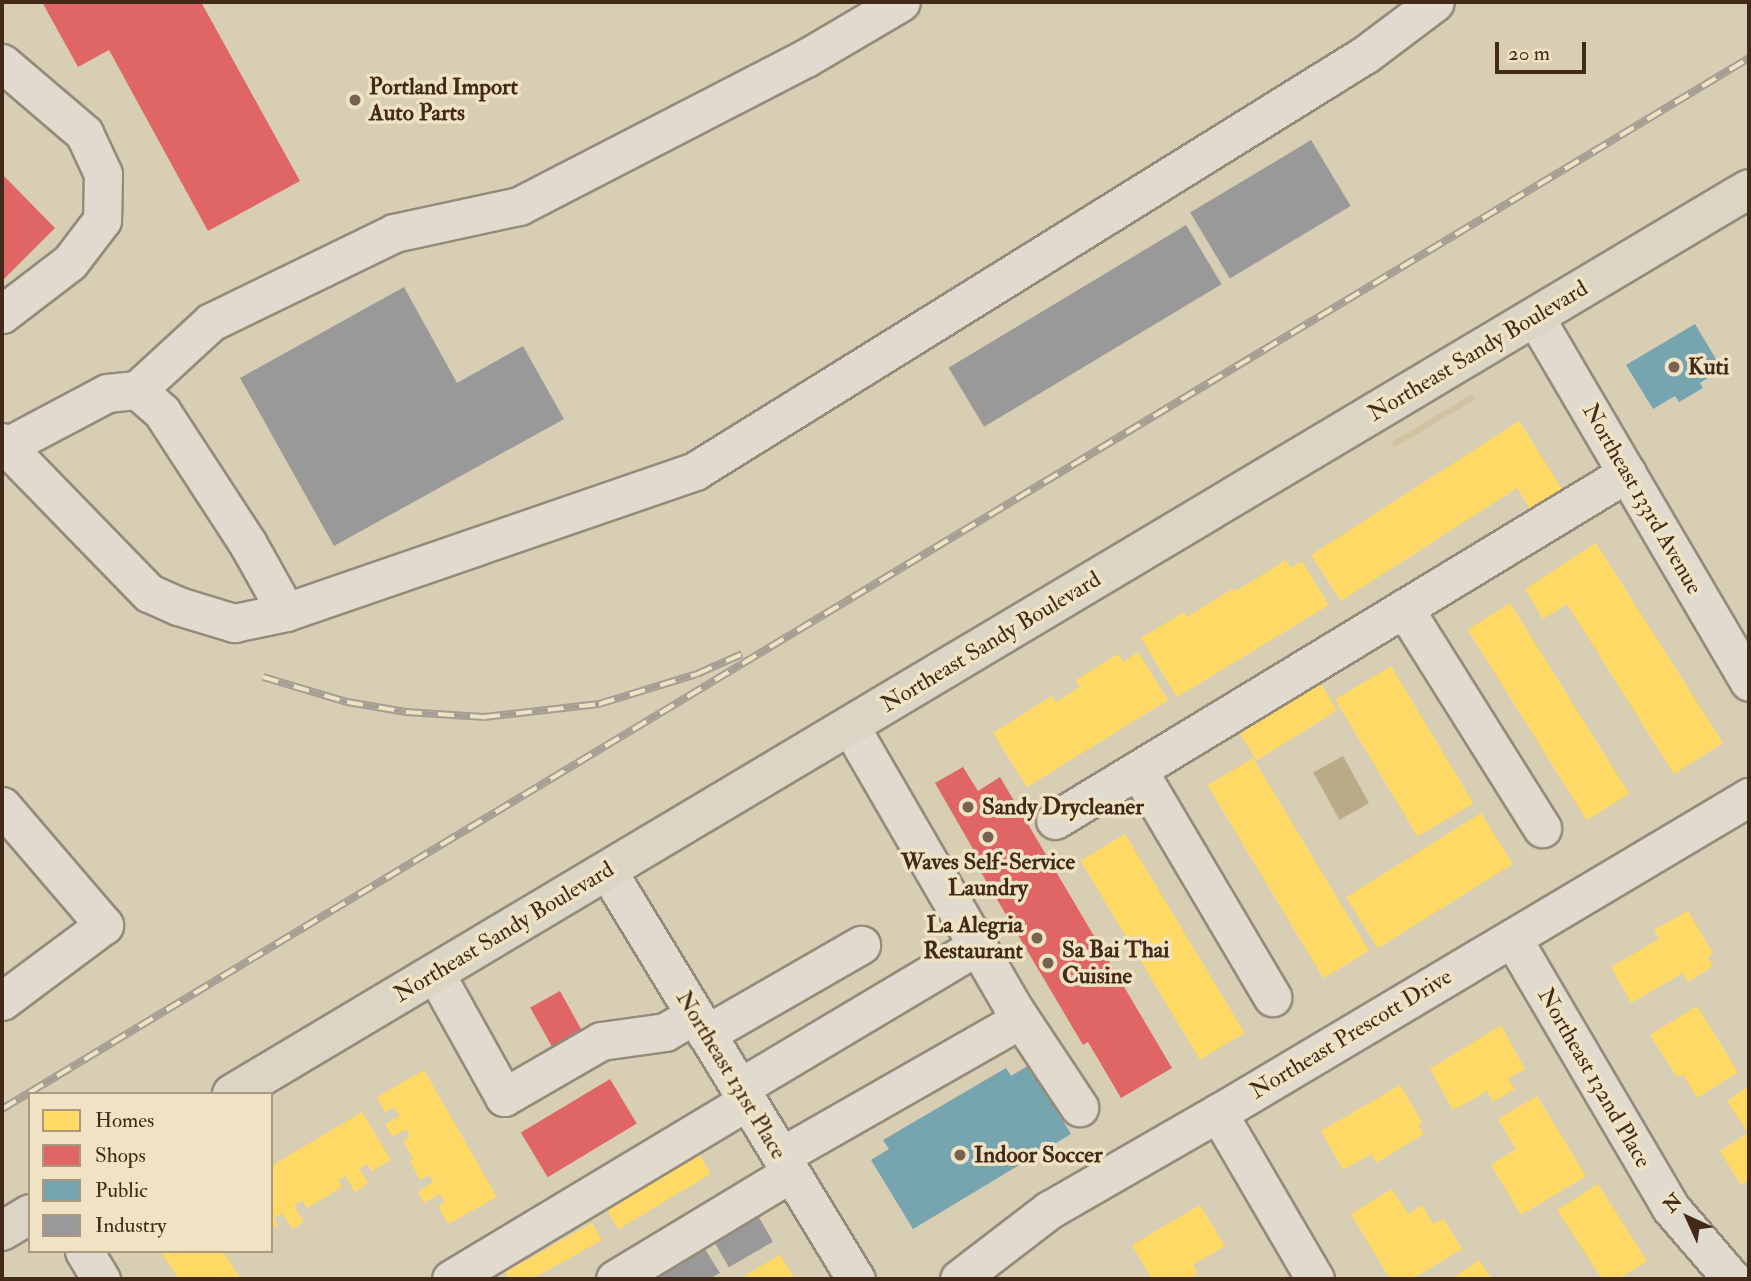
<!DOCTYPE html>
<html>
<head>
<meta charset="utf-8">
<style>
	body { margin:0 }
	#map { position:relative; width:1751px; height:1281px; overflow:hidden; background:#d8ceb4; font-family:"IM FELL Double Pica",serif }
	div>[style] { position:absolute }
	.green>* { inset:0; background:#d1c19f; transform-origin:0 0 }
	.water>* { inset:0; background:#ba8; transform-origin:0 0 }
	.homes>* { inset:0; background:#ffd966; transform-origin:0 0 }
	.shops>* { inset:0; background:#e06666; transform-origin:0 0 }
	.public>* { inset:0; background:#76a5af }
	.industry>* { inset:0; background:#999; transform-origin:0 0 }
	.roads { filter:drop-shadow(2px 0 #948b7a) drop-shadow(-2px 0 #948b7a) drop-shadow(0 2px #948b7a) drop-shadow(0 -2px #948b7a) }
	.minor>* { height:37px; margin:-18.5px; padding:0 18.5px; transform-origin:18.5px; border-radius:18.5px; background:#e0dbce }
	.major>* { height:38px; margin:-19px; padding:0 19px; transform-origin:19px; border-radius:19px; background:#dbd5c6 }
	.rail>* { height:8px; margin-top:-4px; transform-origin:0; background:repeating-linear-gradient(90deg,#efe3c4 0 16px,#a59e93 0 32px); box-sizing:border-box; border-block:2px solid #a59e93 }
	.dots>* { width:19px; height:19px; translate:-50% -50%; box-sizing:border-box; border:4px solid #efe3c4; border-radius:50% }
	span { translate:-50% -50%; white-space:nowrap; text-align:center; line-height:1.15; -webkit-text-stroke:7px #efe3c4; paint-order:stroke }
	.poi-label { font-size:23px; color:#432a18; font-weight:700 }
	.left { translate:0 -50%; text-align:left }
	.right { translate:-100% -50%; text-align:right }
	.street-label { font-size:23px; color:#432a18 }
	.frame { position:absolute; inset:0; border:4px solid #432a18; pointer-events:none }
	.legend { position:absolute; left:28px; top:1092px; width:245px; height:161px; box-sizing:border-box; background:#efe3c4; border:2px solid #aa997f; margin:0; padding:9px 12px; list-style:none; font-size:21px; color:#432a18 }
	.legend li { display:flex; align-items:center; gap:14px; height:35px }
	.legend b { width:35px; border:2px solid #aa997f }
	.north { position:absolute; left:1653px; top:1183px; width:70px; height:70px; -webkit-text-stroke:5px #efe3c4; paint-order:stroke; rotate:315deg; font-size:19px; font-weight:700; line-height:28px; text-align:center; color:#432a18 }
	.north::after { content:''; display:block; margin:auto; width:24px; height:32px; background:#432a18; clip-path:polygon(50% 0,100% 100%,50% 72%,0 100%) }
	.scale { position:absolute; left:1495px; top:42px; width:91px; height:32px; box-sizing:border-box; border:4px solid #432a18; border-top:0; padding-left:9px; font-size:21px; line-height:24px; white-space:nowrap; color:#432a18; -webkit-text-stroke:5px #efe3c4; paint-order:stroke }
</style>
</head>
<body>
<div id="map">
	<div class="green">
		<div style="left:1472px;top:394px;width:6px;height:94px;rotate:59deg"></div>
	</div>
	<div class="water">
		<div style="left:1343px;top:756px;width:54px;height:34px;rotate:61deg"></div>
	</div>
	<div class="homes">
		<div style="clip-path:polygon(1519px 421px,1566px 495px,1534px 515px,1517px 488px,1341px 601px,1311px 555px)"></div>
		<div style="clip-path:polygon(1596px 543px,1723px 743px,1674px 774px,1567px 604px,1543px 619px,1525px 589px)"></div>
		<div style="clip-path:polygon(1286px 560px,1290px 568px,1302px 561px,1329px 605px,1177px 697px,1141px 638px,1184px 612px,1187px 617px,1234px 588px,1236px 591px)"></div>
		<div style="left:1510px;top:603px;width:225px;height:50px;rotate:58deg"></div>
		<div style="clip-path:polygon(1138px 652px,1168px 700px,1027px 787px,993px 733px,1052px 696px,1056px 702px,1080px 687px,1076px 680px,1118px 654px,1123px 662px)"></div>
		<div style="left:1391px;top:666px;width:160px;height:65px;rotate:59deg"></div>
		<div style="left:1317px;top:678px;width:38px;height:95px;rotate:58deg"></div>
		<div style="left:1253px;top:758px;width:225px;height:53px;rotate:59deg"></div>
		<div style="left:1481px;top:813px;width:60px;height:159px;rotate:58deg"></div>
		<div style="left:1125px;top:834px;width:232px;height:52px;rotate:59deg"></div>
		<div style="clip-path:polygon(1688px 911px,1713px 953px,1708px 957px,1713px 966px,1688px 982px,1683px 973px,1631px 1003px,1611px 967px,1659px 939px,1654px 930px)"></div>
		<div style="clip-path:polygon(1697px 1006px,1738px 1072px,1697px 1098px,1683px 1074px,1677px 1077px,1650px 1035px)"></div>
		<div style="clip-path:polygon(1501px 1025px,1525px 1069px,1508px 1079px,1515px 1089px,1493px 1102px,1487px 1091px,1453px 1110px,1430px 1069px)"></div>
		<div style="clip-path:polygon(424px 1070px,497px 1197px,448px 1224px,438px 1206px,445px 1203px,440px 1194px,424px 1203px,418px 1192px,433px 1182px,429px 1175px,420px 1180px,410px 1161px,413px 1159px,403px 1141px,410px 1136px,406px 1129px,392px 1137px,385px 1124px,400px 1116px,394px 1107px,385px 1112px,377px 1097px)"></div>
		<div style="clip-path:polygon(1400px 1085px,1422px 1122px,1418px 1125px,1424px 1134px,1376px 1163px,1371px 1154px,1343px 1170px,1321px 1131px)"></div>
		<div style="clip-path:polygon(1749px 1086px,1749px 1179px,1741px 1185px,1720px 1151px,1748px 1133px,1727px 1101px)"></div>
		<div style="clip-path:polygon(1537px 1096px,1586px 1176px,1521px 1215px,1491px 1165px,1516px 1149px,1498px 1119px)"></div>
		<div style="clip-path:polygon(362px 1112px,391px 1160px,372px 1171px,367px 1164px,359px 1168px,368px 1183px,355px 1192px,345px 1176px,338px 1180px,342px 1187px,307px 1208px,302px 1200px,294px 1206px,304px 1222px,292px 1229px,282px 1213px,274px 1218px,278px 1225px,271px 1229px,271px 1166px)"></div>
		<div style="left:699px;top:1154px;width:23px;height:108px;rotate:59deg"></div>
		<div style="clip-path:polygon(1598px 1184px,1647px 1261px,1619px 1279px,1602px 1279px,1557px 1210px)"></div>
		<div style="clip-path:polygon(1392px 1189px,1408px 1214px,1422px 1205px,1433px 1224px,1443px 1218px,1462px 1249px,1412px 1279px,1390px 1279px,1351px 1214px)"></div>
		<div style="clip-path:polygon(1200px 1205px,1225px 1246px,1193px 1265px,1198px 1273px,1189px 1279px,1176px 1279px,1174px 1276px,1168px 1279px,1152px 1279px,1132px 1245px)"></div>
		<div style="clip-path:polygon(592px 1223px,602px 1240px,532px 1279px,510px 1279px,505px 1272px)"></div>
		<div style="clip-path:polygon(160px 1251px,227px 1251px,224px 1253px,241px 1279px,179px 1279px)"></div>
		<div style="clip-path:polygon(780px 1255px,795px 1279px,740px 1279px,759px 1267px)"></div>
		<div style="clip-path:polygon(1479px 1260px,1492px 1279px,1451px 1279px)"></div>
	</div>
	<div class="shops">
		<div style="clip-path:polygon(42px 2px,201px 2px,300px 181px,208px 231px,109px 50px,78px 67px)"></div>
		<div style="clip-path:polygon(2px 174px,55px 228px,2px 281px)"></div>
		<div style="clip-path:polygon(963px 767px,978px 791px,1000px 777px,1172px 1068px,1121px 1098px,1088px 1042px,1083px 1045px,976px 864px,980px 861px,935px 783px)"></div>
		<div style="left:560px;top:991px;width:68px;height:34px;rotate:61deg"></div>
		<div style="left:610px;top:1079px;width:52px;height:104px;rotate:59deg"></div>
	</div>
	<div class="public">
		<div style="clip-path:polygon(1695px 324px,1722px 369px,1700px 383px,1703px 388px,1679px 402px,1675px 396px,1653px 409px,1626px 365px)"></div>
		<div style="clip-path:polygon(1029px 1065px,1071px 1134px,913px 1229px,871px 1160px,889px 1149px,883px 1140px,1006px 1068px,1011px 1076px)"></div>
	</div>
	<div class="industry">
		<div style="left:1311px;top:140px;width:77px;height:141px;rotate:59deg"></div>
		<div style="left:1186px;top:225px;width:69px;height:277px;rotate:59deg"></div>
		<div style="clip-path:polygon(404px 287px,457px 383px,523px 346px,564px 419px,334px 546px,240px 378px)"></div>
		<div style="left:757px;top:1214px;width:32px;height:51px;rotate:60deg"></div>
		<div style="clip-path:polygon(703px 1246px,720px 1273px,709px 1279px,648px 1279px)"></div>
	</div>
	<div class="roads">
		<div class="minor">
			<div style="left:2px;top:63px;width:108px;rotate:40.5deg"></div>
			<div style="left:84px;top:133px;width:45px;rotate:65.1deg"></div>
			<div style="left:103px;top:174px;width:46px;rotate:91.2deg"></div>
			<div style="left:102px;top:220px;width:53px;rotate:127.3deg"></div>
			<div style="left:70px;top:262px;width:86px;rotate:142.6deg"></div>
			<div style="left:1535px;top:317px;width:423px;rotate:59.6deg"></div>
			<div style="left:137px;top:390px;width:100px;rotate:-42.6deg"></div>
			<div style="left:211px;top:322px;width:203px;rotate:-25.9deg"></div>
			<div style="left:394px;top:233px;width:128px;rotate:-12.2deg"></div>
			<div style="left:519px;top:206px;width:323px;rotate:-27.3deg"></div>
			<div style="left:806px;top:58px;width:110px;rotate:-30.5deg"></div>
			<div style="left:2px;top:442px;width:211px;rotate:45.8deg"></div>
			<div style="left:149px;top:593px;width:32px;rotate:24deg"></div>
			<div style="left:178px;top:606px;width:59px;rotate:16.9deg"></div>
			<div style="left:234px;top:623px;width:53px;rotate:-11.9deg"></div>
			<div style="left:286px;top:612px;width:433px;rotate:-19deg"></div>
			<div style="left:695px;top:471px;width:790px;rotate:-31.86deg"></div>
			<div style="left:1366px;top:54px;width:86px;rotate:-37deg"></div>
			<div style="left:7px;top:446px;width:113px;rotate:-27.9deg"></div>
			<div style="left:107px;top:393px;width:30px;rotate:-6deg"></div>
			<div style="left:137px;top:390px;width:33px;rotate:41deg"></div>
			<div style="left:162px;top:412px;width:158px;rotate:56.9deg"></div>
			<div style="left:248px;top:544px;width:78px;rotate:60.8deg"></div>
			<div style="left:1404px;top:608px;width:260px;rotate:57.9deg"></div>
			<div style="left:850px;top:726px;width:327px;rotate:59.9deg"></div>
			<div style="left:1014px;top:1009px;width:118px;rotate:56.4deg"></div>
			<div style="left:1138px;top:770px;width:264px;rotate:59.4deg"></div>
			<div style="left:2px;top:806px;width:157px;rotate:49.4deg"></div>
			<div style="left:104px;top:925px;width:127px;rotate:143.3deg"></div>
			<div style="left:1055px;top:820px;width:669px;rotate:-31.24deg"></div>
			<div style="left:607px;top:870px;width:479px;rotate:58.7deg"></div>
			<div style="left:1513px;top:939px;width:311px;rotate:59.6deg"></div>
			<div style="left:1670px;top:1207px;width:95px;rotate:49.3deg"></div>
			<div style="left:435px;top:973px;width:142px;rotate:60.9deg"></div>
			<div style="left:504px;top:1097px;width:112px;rotate:-30deg"></div>
			<div style="left:601px;top:1041px;width:65px;rotate:-8deg"></div>
			<div style="left:665px;top:1032px;width:34px;rotate:-30deg"></div>
			<div style="left:706px;top:1034px;width:179px;rotate:-29.9deg"></div>
			<div style="left:739px;top:1088px;width:279px;rotate:-30.8deg"></div>
			<div style="left:1218px;top:1113px;width:192px;rotate:59.7deg"></div>
			<div style="left:781px;top:1156px;width:276px;rotate:-29.7deg"></div>
			<div style="left:84px;top:1251px;width:33px;rotate:59deg"></div>
			<div style="left:451px;top:1279px;width:345px;rotate:-31deg"></div>
			<div style="left:615px;top:1279px;width:205px;rotate:-31.1deg"></div>
			<div style="left:959px;top:1279px;width:113px;rotate:-37.5deg"></div>
			<div style="left:1049px;top:1210px;width:195px;rotate:-29.9deg"></div>
			<div style="left:1218px;top:1113px;width:618px;rotate:-30.76deg"></div>
		</div>
		<div class="major">
			<div style="left:232px;top:1094px;width:1766px;rotate:-30.82deg"></div>
			<div style="left:2px;top:1231px;width:33px;rotate:-31deg"></div>
		</div>
	</div>
	<div class="rail">
		<div style="left:263px;top:677px;width:88px;rotate:16.6deg"></div>
		<div style="left:347px;top:702px;width:60px;rotate:9.6deg"></div>
		<div style="left:406px;top:712px;width:78px;rotate:3.7deg"></div>
		<div style="left:484px;top:717px;width:116px;rotate:-6.4deg"></div>
		<div style="left:599px;top:704px;width:102px;rotate:-17deg"></div>
		<div style="left:697px;top:674px;width:49px;rotate:-24deg"></div>
		<div style="left:2px;top:1109px;width:2039px;rotate:-31.03deg"></div>
	</div>
	<div class="dots">
		<div style="left:355px;top:100px;background:#77634f"></div>
		<div style="left:1674px;top:367px;background:#77634f"></div>
		<div style="left:968px;top:807px;background:#77634f"></div>
		<div style="left:988px;top:837px;background:#77634f"></div>
		<div style="left:1037px;top:938px;background:#77634f"></div>
		<div style="left:1048px;top:963px;background:#77634f"></div>
		<div style="left:960px;top:1155px;background:#77634f"></div>
	</div>
	<div class="poi-label">
		<span class="left" style="left:369px;top:100px">Portland Import<br>Auto Parts</span>
		<span class="left" style="left:1688px;top:367px">Kuti</span>
		<span class="left" style="left:982px;top:807px">Sandy Drycleaner</span>
		<span style="left:988px;top:875px">Waves Self-Service<br>Laundry</span>
		<span class="right" style="left:1023px;top:938px">La Alegria<br>Restaurant</span>
		<span class="left" style="left:1062px;top:963px">Sa Bai Thai<br>Cuisine</span>
		<span class="left" style="left:974px;top:1155px">Indoor Soccer</span>
	</div>
	<div class="street-label">
		<span style="left:1478px;top:351px;rotate:-31deg">Northeast Sandy Boulevard</span>
		<span style="left:1642px;top:499px;rotate:60deg">Northeast 133rd Avenue</span>
		<span style="left:991px;top:642px;rotate:-31deg">Northeast Sandy Boulevard</span>
		<span style="left:504px;top:932px;rotate:-31deg">Northeast Sandy Boulevard</span>
		<span style="left:1351px;top:1034px;rotate:-31deg">Northeast Prescott Drive</span>
		<span style="left:731px;top:1075px;rotate:59deg">Northeast 131st Place</span>
		<span style="left:1594px;top:1078px;rotate:60deg">Northeast 132nd Place</span>
	</div>
	<div class="frame"></div>
	<ul class="legend">
	<li><b style="height:19px;background:#ffd966"></b>Homes</li>
	<li><b style="height:19px;background:#e06666"></b>Shops</li>
	<li><b style="height:19px;background:#76a5af"></b>Public</li>
	<li><b style="height:19px;background:#999"></b>Industry</li>
	</ul>
	<div class="north">N</div>
	<div class="scale">20 m</div>
</div>
</body>
</html>
